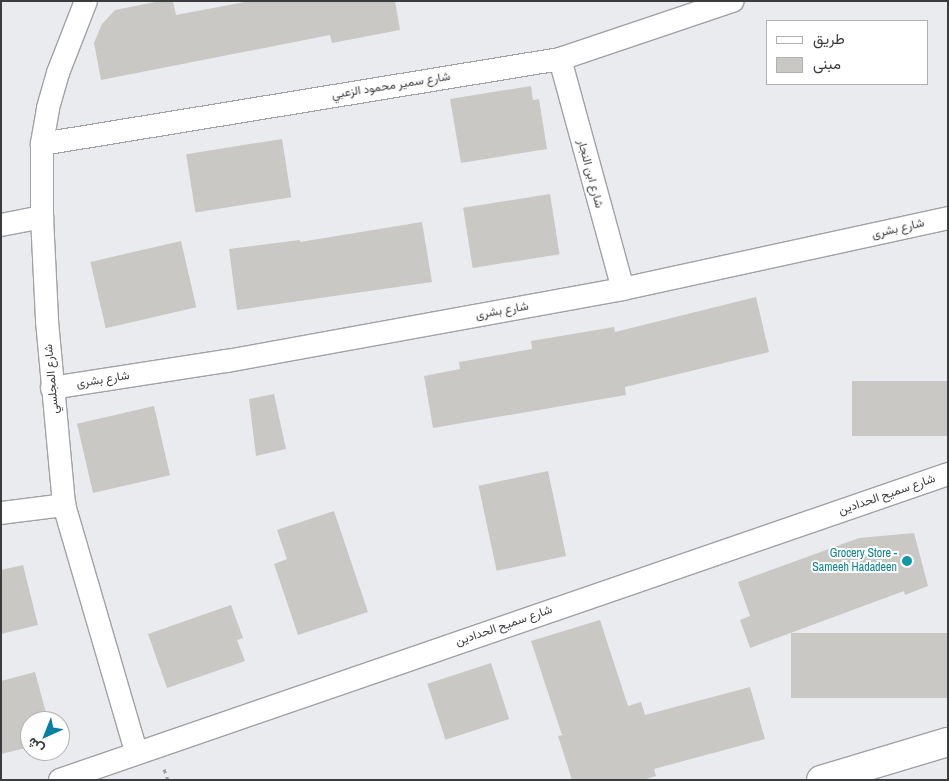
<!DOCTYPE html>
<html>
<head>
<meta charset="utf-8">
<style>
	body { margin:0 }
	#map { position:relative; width:949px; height:781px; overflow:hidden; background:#eaebef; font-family:"Archivo Narrow",Vazirmatn,sans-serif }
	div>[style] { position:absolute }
	.building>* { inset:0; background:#cac8c4; transform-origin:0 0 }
	.path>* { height:3px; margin-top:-1.5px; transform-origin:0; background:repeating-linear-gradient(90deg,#9d9ea1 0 4px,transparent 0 8px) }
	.roads { filter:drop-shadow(1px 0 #a1a1a6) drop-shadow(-1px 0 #a1a1a6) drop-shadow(0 1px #a1a1a6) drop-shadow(0 -1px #a1a1a6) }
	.street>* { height:22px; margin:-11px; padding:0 11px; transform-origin:11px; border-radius:11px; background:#fff }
	.secondary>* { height:28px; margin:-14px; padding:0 14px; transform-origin:14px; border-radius:14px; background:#fff }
	.dots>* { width:14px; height:14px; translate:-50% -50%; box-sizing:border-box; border:2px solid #fff; border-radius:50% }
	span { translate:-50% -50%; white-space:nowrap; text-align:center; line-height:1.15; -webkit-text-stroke:4px #fff; paint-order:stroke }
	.street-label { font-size:12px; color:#3b3c3e }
	.culture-label { font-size:12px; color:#0d838f }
	.right { translate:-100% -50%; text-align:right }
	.frame { position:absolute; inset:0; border:2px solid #3b3c3e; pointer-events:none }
	.legend { position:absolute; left:766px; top:20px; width:162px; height:65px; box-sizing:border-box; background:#fff; border:1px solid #b1b1b2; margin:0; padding:6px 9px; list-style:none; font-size:15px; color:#3b3c3e }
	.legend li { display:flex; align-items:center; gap:10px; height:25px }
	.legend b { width:25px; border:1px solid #b1b1b2 }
	.north { position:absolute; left:20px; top:711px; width:50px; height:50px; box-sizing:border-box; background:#fff; border:1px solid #b1b1b2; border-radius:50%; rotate:224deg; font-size:14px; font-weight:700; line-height:20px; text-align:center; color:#3b3c3e }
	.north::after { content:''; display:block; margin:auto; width:18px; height:22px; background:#077fa5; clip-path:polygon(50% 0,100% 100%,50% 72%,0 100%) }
</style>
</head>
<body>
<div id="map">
	<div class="building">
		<div style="clip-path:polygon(160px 1px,173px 1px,176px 15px,250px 1px,395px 1px,400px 30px,332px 43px,330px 35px,101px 80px,94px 43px,102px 24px,115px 10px)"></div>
		<div style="clip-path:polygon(531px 86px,533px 100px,539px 99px,547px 149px,461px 163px,450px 99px)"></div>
		<div style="left:282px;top:139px;width:59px;height:97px;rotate:81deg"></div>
		<div style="left:550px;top:194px;width:61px;height:88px;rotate:81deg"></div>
		<div style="clip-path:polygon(422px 222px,432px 282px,237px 310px,229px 249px,300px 240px,300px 242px)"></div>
		<div style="left:181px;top:241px;width:68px;height:93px;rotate:77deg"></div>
		<div style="clip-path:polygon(756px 297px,769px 352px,625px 387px,626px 395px,433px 428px,424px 376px,460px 369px,459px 362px,532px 349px,531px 341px,614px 327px,615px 332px)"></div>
		<div style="left:948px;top:381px;width:55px;height:96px;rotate:90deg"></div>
		<div style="clip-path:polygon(274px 394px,286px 449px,256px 456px,249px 399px)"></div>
		<div style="left:154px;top:406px;width:71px;height:79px;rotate:77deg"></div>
		<div style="left:548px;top:471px;width:87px;height:71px;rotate:78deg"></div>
		<div style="clip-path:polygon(334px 511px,368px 612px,298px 635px,274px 564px,287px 559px,277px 530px)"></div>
		<div style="clip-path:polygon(914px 533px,928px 586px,905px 595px,904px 591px,750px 648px,740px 620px,750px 616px,738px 582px,859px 538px)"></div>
		<div style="clip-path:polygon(23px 565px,38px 625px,1px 634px,1px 570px)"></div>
		<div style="clip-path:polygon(231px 605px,243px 638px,237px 640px,245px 661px,167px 688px,148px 634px)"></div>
		<div style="clip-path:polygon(600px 620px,628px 706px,641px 702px,645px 715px,750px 687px,765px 739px,654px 769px,656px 776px,643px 780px,572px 780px,558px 736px,562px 735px,531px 641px)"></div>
		<div style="left:948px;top:633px;width:65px;height:157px;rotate:90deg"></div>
		<div style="left:491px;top:663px;width:59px;height:67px;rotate:72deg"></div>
		<div style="clip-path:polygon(35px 672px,48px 720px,30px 721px,30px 747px,1px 754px,1px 681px)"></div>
	</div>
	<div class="path">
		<div style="left:164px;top:769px;width:12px;rotate:70deg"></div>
	</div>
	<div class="roads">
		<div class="street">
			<div style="left:86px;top:1px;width:77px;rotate:111.3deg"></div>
			<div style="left:58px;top:73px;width:37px;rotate:106deg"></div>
			<div style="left:48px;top:109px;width:36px;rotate:100deg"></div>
			<div style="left:42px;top:144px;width:73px;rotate:90deg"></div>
			<div style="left:42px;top:217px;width:104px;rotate:87.2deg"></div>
			<div style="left:47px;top:321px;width:185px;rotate:84.7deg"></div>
			<div style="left:64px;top:505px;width:257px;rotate:73.7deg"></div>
			<div style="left:560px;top:59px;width:238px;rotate:74.7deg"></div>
			<div style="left:42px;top:144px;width:525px;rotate:-9.32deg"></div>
			<div style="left:560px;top:59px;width:182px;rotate:-18.6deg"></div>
			<div style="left:1px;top:225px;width:42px;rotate:-11deg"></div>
			<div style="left:52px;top:388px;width:177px;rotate:-8.8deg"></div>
			<div style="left:227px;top:361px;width:402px;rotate:-10.3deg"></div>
			<div style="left:623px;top:289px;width:333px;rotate:-12.3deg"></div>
			<div style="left:1px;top:513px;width:64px;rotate:-7.2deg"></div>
			<div style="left:60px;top:780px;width:939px;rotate:-19.01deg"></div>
		</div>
		<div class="secondary">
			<div style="left:821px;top:780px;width:133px;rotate:-16.7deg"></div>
		</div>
	</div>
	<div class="dots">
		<div style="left:907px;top:561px;background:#0f9aa8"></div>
	</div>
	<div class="street-label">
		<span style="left:391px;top:86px;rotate:-9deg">شارع سمير محمود الزعبي</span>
		<span style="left:590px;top:174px;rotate:75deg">شارع ابن النجار</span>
		<span style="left:898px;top:229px;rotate:-13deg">شارع بشرى</span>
		<span style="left:502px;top:311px;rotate:-10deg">شارع بشرى</span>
		<span style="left:52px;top:379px;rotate:-95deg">شارع المجلسي</span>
		<span style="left:103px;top:380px;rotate:-9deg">شارع بشرى</span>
		<span style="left:887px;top:495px;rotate:-19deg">شارع سميح الحدادين</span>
		<span style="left:504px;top:626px;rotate:-19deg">شارع سميح الحدادين</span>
	</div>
	<div class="culture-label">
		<span class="right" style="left:897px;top:561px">Grocery Store -<br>Sameeh Hadadeen</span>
	</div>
	<div class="frame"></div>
	<ul class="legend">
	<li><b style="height:6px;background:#fff"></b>طريق</li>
	<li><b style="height:14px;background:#cac8c4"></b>مبنى</li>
	</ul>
	<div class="north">ش</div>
</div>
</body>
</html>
